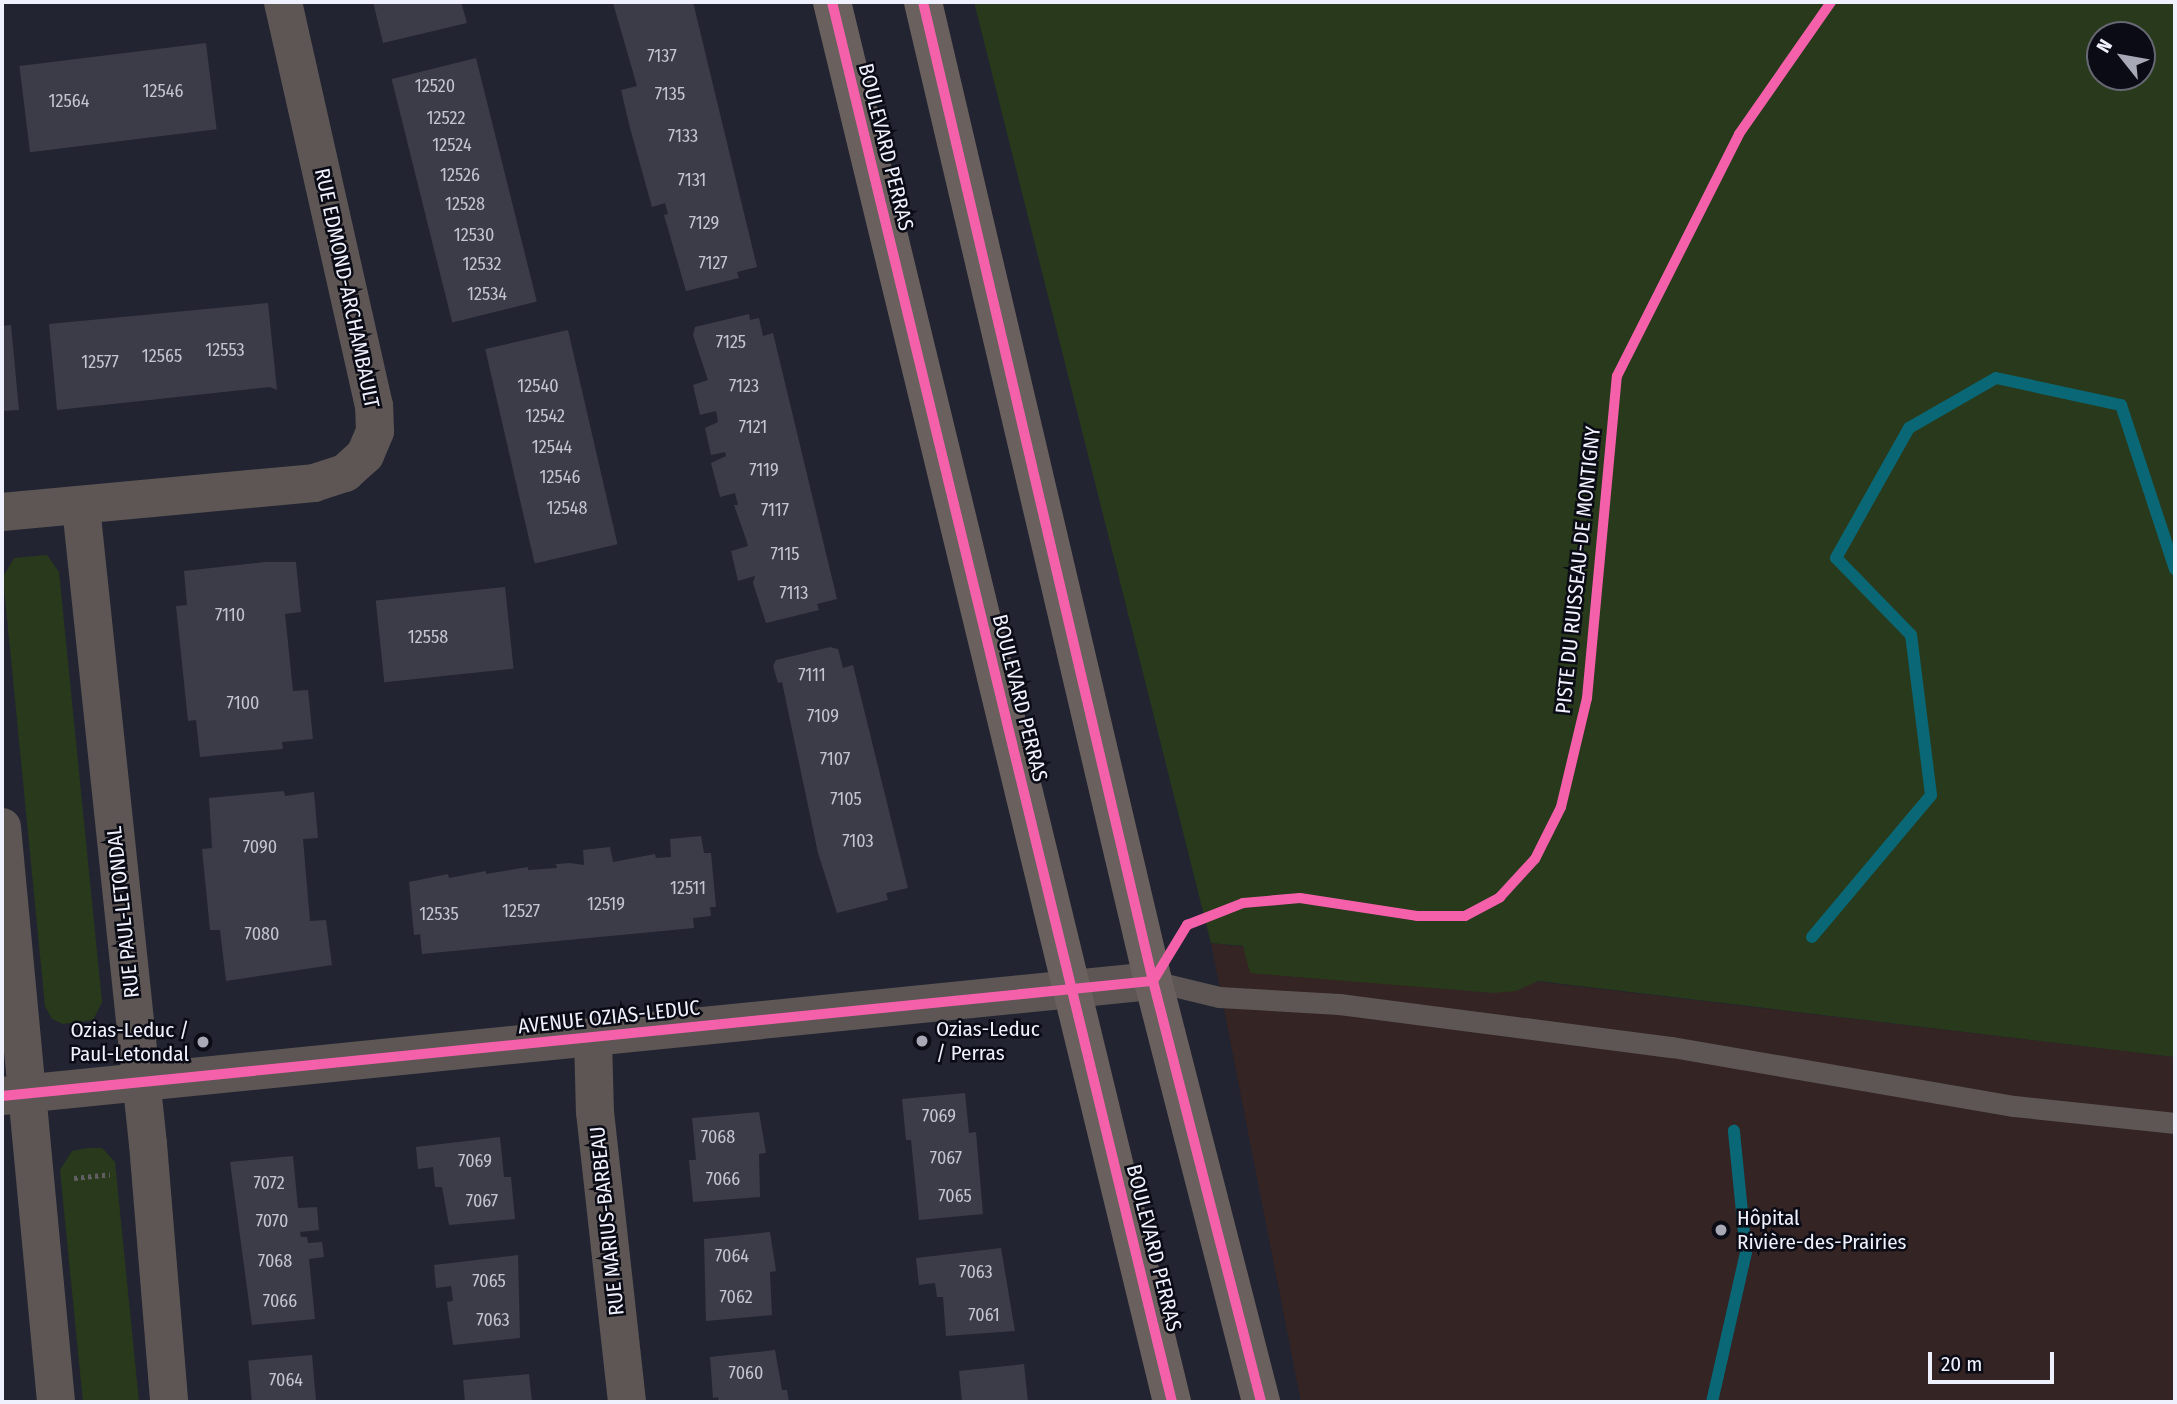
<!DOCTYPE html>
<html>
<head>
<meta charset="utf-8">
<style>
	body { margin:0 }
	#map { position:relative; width:2177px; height:1404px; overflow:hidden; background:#232431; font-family:"Fira Sans Condensed",sans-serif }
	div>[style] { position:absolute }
	.medical>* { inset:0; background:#342423 }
	.green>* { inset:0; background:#283a1b }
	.stream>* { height:12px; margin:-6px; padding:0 6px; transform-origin:6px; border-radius:6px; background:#0a6776 }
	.building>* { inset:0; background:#3b3c47; transform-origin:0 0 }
	.path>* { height:4.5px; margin-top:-2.25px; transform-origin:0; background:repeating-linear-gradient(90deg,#605e61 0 3.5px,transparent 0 7px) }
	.lane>* { height:21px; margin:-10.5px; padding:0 10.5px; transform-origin:10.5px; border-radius:10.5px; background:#5d5654 }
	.street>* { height:38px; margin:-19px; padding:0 19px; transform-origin:19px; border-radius:19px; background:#5d5654 }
	.secondary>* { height:38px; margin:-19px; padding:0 19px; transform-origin:19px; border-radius:19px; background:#6a615e }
	.cycleway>* { height:10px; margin:-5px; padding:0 5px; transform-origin:5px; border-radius:5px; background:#f560ab }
	.dots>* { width:19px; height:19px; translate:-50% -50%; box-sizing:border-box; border:4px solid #0a0b15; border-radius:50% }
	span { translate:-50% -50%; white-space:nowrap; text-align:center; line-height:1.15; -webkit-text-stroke:5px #0a0b15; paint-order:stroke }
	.number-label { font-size:18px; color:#c2c4d0 }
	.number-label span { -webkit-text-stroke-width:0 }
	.street-label { font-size:21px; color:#eff1fe }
	.poi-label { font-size:21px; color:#eff1fe }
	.left { translate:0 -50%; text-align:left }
	.right { translate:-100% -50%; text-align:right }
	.frame { position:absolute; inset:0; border:4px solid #eff1fe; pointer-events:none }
	.north { position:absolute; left:2086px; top:21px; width:70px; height:70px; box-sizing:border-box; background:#0a0b15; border:2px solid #666772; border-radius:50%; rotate:301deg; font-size:19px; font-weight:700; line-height:28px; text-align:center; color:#eff1fe }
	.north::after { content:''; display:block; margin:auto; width:24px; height:32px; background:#a8a9b6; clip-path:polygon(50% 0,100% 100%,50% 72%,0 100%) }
	.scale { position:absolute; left:1928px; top:1352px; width:126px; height:32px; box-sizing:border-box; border:4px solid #eff1fe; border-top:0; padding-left:9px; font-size:21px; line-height:24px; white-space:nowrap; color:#eff1fe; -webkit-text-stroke:5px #0a0b15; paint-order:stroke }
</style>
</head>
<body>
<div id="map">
	<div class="medical">
		<div style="clip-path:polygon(1211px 943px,2175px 1057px,2175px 1402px,1301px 1402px)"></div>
	</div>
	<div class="green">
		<div style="clip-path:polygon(evenodd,974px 2px,2175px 2px,2175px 1057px,1538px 981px,1516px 991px,1494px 993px,1250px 973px,1243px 946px,1211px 943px,974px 2px,2100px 35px,2142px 35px,2142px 77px,2100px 77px,2100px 35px)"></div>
		<div style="clip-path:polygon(47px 555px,59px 572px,102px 1002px,93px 1020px,63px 1024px,52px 1019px,45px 1006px,3px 577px,14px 558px)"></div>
		<div style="clip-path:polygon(87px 1148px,102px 1148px,115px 1162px,139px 1402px,83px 1402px,60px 1170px,72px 1151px)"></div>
	</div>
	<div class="stream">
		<div style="left:1812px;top:937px;width:185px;rotate:-50deg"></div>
		<div style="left:1931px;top:795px;width:161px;rotate:-97.1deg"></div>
		<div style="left:1911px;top:635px;width:107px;rotate:-134.2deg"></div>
		<div style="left:1836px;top:558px;width:149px;rotate:-60.7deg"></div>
		<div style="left:1909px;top:428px;width:100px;rotate:-29.9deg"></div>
		<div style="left:1996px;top:378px;width:128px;rotate:12.2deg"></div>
		<div style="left:2121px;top:405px;width:173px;rotate:71.8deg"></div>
		<div style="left:1712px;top:1402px;width:154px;rotate:-77.2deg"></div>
		<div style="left:1746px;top:1252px;width:122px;rotate:-95.7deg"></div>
	</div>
	<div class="building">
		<div style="clip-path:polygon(373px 2px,461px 2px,467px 23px,383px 43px)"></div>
		<div style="clip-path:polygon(682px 2px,693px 2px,757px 267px,737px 272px,739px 278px,686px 291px,664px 215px,668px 214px,665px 203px,652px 207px,630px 128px,621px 90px,637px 86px,613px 3px)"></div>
		<div style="left:206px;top:43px;width:87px;height:188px;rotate:83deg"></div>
		<div style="left:476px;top:58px;width:251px;height:87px;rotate:76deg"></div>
		<div style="clip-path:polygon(268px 303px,277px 390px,270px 387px,57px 410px,49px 324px)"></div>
		<div style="clip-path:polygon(749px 314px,750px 320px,759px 318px,763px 336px,773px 333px,837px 599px,817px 604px,819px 610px,766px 623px,753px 583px,755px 576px,738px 581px,731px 551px,748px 546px,746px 539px,734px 505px,738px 505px,735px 493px,720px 497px,711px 463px,726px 456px,725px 452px,711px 455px,705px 428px,718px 422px,716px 411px,700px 415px,693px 385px,708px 380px,693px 335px,695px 327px)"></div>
		<div style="clip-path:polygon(11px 325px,19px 410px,2px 411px,2px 326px)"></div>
		<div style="left:568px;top:330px;width:220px;height:85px;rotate:77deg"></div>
		<div style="clip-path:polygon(265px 562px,296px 562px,301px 612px,285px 614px,293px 691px,308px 690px,313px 739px,282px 742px,283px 749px,200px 757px,196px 720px,188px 721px,176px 606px,187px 605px,184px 571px)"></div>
		<div style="left:505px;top:587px;width:82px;height:130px;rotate:84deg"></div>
		<div style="clip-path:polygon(830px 647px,838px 649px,843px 668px,853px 665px,908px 888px,886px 893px,888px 900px,837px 913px,818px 853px,782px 682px,778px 683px,773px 666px,776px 660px)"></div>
		<div style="clip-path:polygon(284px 791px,285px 796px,314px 792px,318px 838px,303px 839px,310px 921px,326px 920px,332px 965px,226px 981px,220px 930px,210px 930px,202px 849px,212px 848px,209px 798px)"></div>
		<div style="clip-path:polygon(701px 836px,704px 853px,711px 853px,716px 907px,710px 907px,711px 916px,693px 918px,694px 928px,422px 954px,420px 934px,414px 935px,409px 882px,448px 874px,449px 878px,486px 871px,486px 874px,528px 867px,528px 870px,557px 868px,556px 864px,570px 863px,584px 865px,583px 850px,610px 847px,613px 862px,655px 854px,656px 858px,671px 857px,670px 839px)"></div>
		<div style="clip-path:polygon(965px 1093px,969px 1133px,976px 1132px,983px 1214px,919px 1220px,911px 1140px,906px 1140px,902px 1099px)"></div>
		<div style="clip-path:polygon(759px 1112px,766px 1153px,759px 1154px,760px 1197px,693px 1202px,689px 1160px,696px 1160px,692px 1118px)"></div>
		<div style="clip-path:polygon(500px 1137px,504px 1177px,511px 1177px,515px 1219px,449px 1225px,442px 1187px,435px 1187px,433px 1167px,418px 1169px,416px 1147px)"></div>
		<div style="clip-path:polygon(293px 1156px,298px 1208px,317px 1207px,319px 1230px,300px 1232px,301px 1237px,307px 1237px,308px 1243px,322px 1242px,324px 1257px,309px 1259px,315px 1319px,252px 1325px,230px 1162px)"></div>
		<div style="clip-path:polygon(770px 1232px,776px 1271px,770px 1272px,772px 1315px,706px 1321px,704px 1239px)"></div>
		<div style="clip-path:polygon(1001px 1248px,1015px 1331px,946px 1336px,943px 1297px,937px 1297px,935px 1283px,919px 1285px,916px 1258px)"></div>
		<div style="clip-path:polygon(518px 1255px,520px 1338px,453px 1345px,447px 1302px,453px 1301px,451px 1286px,436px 1288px,434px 1265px)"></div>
		<div style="clip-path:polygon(775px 1350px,782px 1390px,787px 1390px,789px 1402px,719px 1402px,718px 1397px,713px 1398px,710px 1357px)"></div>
		<div style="left:312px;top:1355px;width:47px;height:64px;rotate:85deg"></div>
		<div style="clip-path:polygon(1024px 1364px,1028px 1402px,962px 1402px,959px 1371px)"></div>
		<div style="clip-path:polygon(529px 1374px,532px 1402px,465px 1402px,463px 1380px)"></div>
	</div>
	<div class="path">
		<div style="left:74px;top:1178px;width:36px;rotate:-6deg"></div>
	</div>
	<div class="lane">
		<div style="left:1153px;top:981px;width:68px;rotate:13.6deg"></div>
		<div style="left:1219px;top:997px;width:120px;rotate:3.3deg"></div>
		<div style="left:1339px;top:1004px;width:336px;rotate:7.4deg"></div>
		<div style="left:1672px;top:1047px;width:347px;rotate:9.8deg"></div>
		<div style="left:2014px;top:1106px;width:162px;rotate:6deg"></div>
	</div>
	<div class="street">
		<div style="left:81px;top:507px;width:641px;rotate:84deg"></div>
		<div style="left:148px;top:1144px;width:259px;rotate:85.3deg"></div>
		<div style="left:2px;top:512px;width:313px;rotate:-5.3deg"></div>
		<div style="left:314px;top:483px;width:33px;rotate:-18deg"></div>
		<div style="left:345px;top:473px;width:27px;rotate:-42deg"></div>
		<div style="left:365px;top:455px;width:26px;rotate:-67deg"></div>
		<div style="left:375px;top:431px;width:25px;rotate:-92deg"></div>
		<div style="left:374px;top:406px;width:414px;rotate:-102.7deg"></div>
		<div style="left:2px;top:827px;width:578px;rotate:84.63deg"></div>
		<div style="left:593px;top:1038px;width:74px;rotate:88.5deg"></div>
		<div style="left:595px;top:1112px;width:292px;rotate:83.7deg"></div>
		<div style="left:2px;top:1096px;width:1157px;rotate:-5.71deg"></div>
	</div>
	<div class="secondary">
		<div style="left:832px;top:2px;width:1441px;rotate:76.35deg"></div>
		<div style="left:923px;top:2px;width:1006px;rotate:76.78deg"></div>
		<div style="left:1153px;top:981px;width:435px;rotate:75.6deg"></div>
	</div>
	<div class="cycleway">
		<div style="left:832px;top:2px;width:1441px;rotate:76.35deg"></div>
		<div style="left:923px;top:2px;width:1006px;rotate:76.78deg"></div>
		<div style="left:1153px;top:981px;width:435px;rotate:75.6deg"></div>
		<div style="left:1153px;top:981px;width:66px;rotate:-58.7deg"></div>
		<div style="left:1187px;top:925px;width:60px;rotate:-21.4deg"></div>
		<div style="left:1243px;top:903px;width:57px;rotate:-5deg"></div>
		<div style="left:1300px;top:898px;width:118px;rotate:8.7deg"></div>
		<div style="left:1417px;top:916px;width:48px"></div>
		<div style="left:1465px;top:916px;width:40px;rotate:-28deg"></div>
		<div style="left:1500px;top:897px;width:52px;rotate:-47.4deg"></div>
		<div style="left:1535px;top:859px;width:58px;rotate:-63.4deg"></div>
		<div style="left:1561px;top:807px;width:112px;rotate:-76.6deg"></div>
		<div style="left:1587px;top:698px;width:323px;rotate:-84.7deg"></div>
		<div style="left:1617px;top:376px;width:271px;rotate:-63.2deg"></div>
		<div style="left:1739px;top:134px;width:161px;rotate:-55.1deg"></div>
		<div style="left:2px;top:1096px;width:1157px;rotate:-5.71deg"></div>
	</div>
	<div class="dots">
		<div style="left:922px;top:1041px;background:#a8a9b6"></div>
		<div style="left:203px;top:1042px;background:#a8a9b6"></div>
		<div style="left:1721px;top:1230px;background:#a8a9b6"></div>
	</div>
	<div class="number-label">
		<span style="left:662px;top:56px">7137</span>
		<span style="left:435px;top:86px">12520</span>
		<span style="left:163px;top:91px">12546</span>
		<span style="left:670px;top:94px">7135</span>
		<span style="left:69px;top:101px">12564</span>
		<span style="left:446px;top:118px">12522</span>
		<span style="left:683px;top:136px">7133</span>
		<span style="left:452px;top:145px">12524</span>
		<span style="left:460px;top:175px">12526</span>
		<span style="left:692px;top:180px">7131</span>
		<span style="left:465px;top:204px">12528</span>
		<span style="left:704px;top:223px">7129</span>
		<span style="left:474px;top:235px">12530</span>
		<span style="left:713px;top:263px">7127</span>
		<span style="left:482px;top:264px">12532</span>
		<span style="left:487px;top:294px">12534</span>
		<span style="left:731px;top:342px">7125</span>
		<span style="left:225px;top:350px">12553</span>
		<span style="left:162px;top:356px">12565</span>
		<span style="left:100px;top:362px">12577</span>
		<span style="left:538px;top:386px">12540</span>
		<span style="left:744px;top:386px">7123</span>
		<span style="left:545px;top:416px">12542</span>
		<span style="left:753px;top:427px">7121</span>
		<span style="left:552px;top:447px">12544</span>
		<span style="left:764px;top:470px">7119</span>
		<span style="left:560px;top:477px">12546</span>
		<span style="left:567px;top:508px">12548</span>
		<span style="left:775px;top:510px">7117</span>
		<span style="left:785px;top:554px">7115</span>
		<span style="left:794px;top:593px">7113</span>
		<span style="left:230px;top:615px">7110</span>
		<span style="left:428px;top:637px">12558</span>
		<span style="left:812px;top:675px">7111</span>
		<span style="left:243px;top:703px">7100</span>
		<span style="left:823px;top:716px">7109</span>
		<span style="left:835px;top:759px">7107</span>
		<span style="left:846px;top:799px">7105</span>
		<span style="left:858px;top:841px">7103</span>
		<span style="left:260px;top:847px">7090</span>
		<span style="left:688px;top:888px">12511</span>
		<span style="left:606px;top:904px">12519</span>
		<span style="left:521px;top:911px">12527</span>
		<span style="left:439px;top:914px">12535</span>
		<span style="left:262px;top:934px">7080</span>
		<span style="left:939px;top:1116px">7069</span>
		<span style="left:718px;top:1137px">7068</span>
		<span style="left:946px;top:1158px">7067</span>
		<span style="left:475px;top:1161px">7069</span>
		<span style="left:723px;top:1179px">7066</span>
		<span style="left:269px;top:1183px">7072</span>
		<span style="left:955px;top:1196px">7065</span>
		<span style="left:482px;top:1201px">7067</span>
		<span style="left:272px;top:1221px">7070</span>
		<span style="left:732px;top:1256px">7064</span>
		<span style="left:275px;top:1261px">7068</span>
		<span style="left:976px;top:1272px">7063</span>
		<span style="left:489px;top:1281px">7065</span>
		<span style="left:736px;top:1297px">7062</span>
		<span style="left:280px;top:1301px">7066</span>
		<span style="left:984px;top:1315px">7061</span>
		<span style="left:493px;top:1320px">7063</span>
		<span style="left:746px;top:1373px">7060</span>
		<span style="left:286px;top:1380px">7064</span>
	</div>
	<div class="street-label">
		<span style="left:886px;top:147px;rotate:76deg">BOULEVARD PERRAS</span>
		<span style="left:347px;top:288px;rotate:78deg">RUE EDMOND-ARCHAMBAULT</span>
		<span style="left:1578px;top:570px;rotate:-84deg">PISTE DU RUISSEAU-DE MONTIGNY</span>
		<span style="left:1020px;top:698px;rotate:76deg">BOULEVARD PERRAS</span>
		<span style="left:123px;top:912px;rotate:-96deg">RUE PAUL-LETONDAL</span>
		<span style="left:609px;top:1017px;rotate:-6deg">AVENUE OZIAS-LEDUC</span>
		<span style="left:607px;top:1221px;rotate:-96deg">RUE MARIUS-BARBEAU</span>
		<span style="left:1154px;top:1248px;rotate:76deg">BOULEVARD PERRAS</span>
	</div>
	<div class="poi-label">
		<span class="left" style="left:936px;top:1041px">Ozias-Leduc<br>/ Perras</span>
		<span class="right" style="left:189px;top:1042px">Ozias-Leduc /<br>Paul-Letondal</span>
		<span class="left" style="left:1737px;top:1230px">Hôpital<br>Rivière-des-Prairies</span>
	</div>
	<div class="frame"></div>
	<div class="north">N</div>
	<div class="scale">20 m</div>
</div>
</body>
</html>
